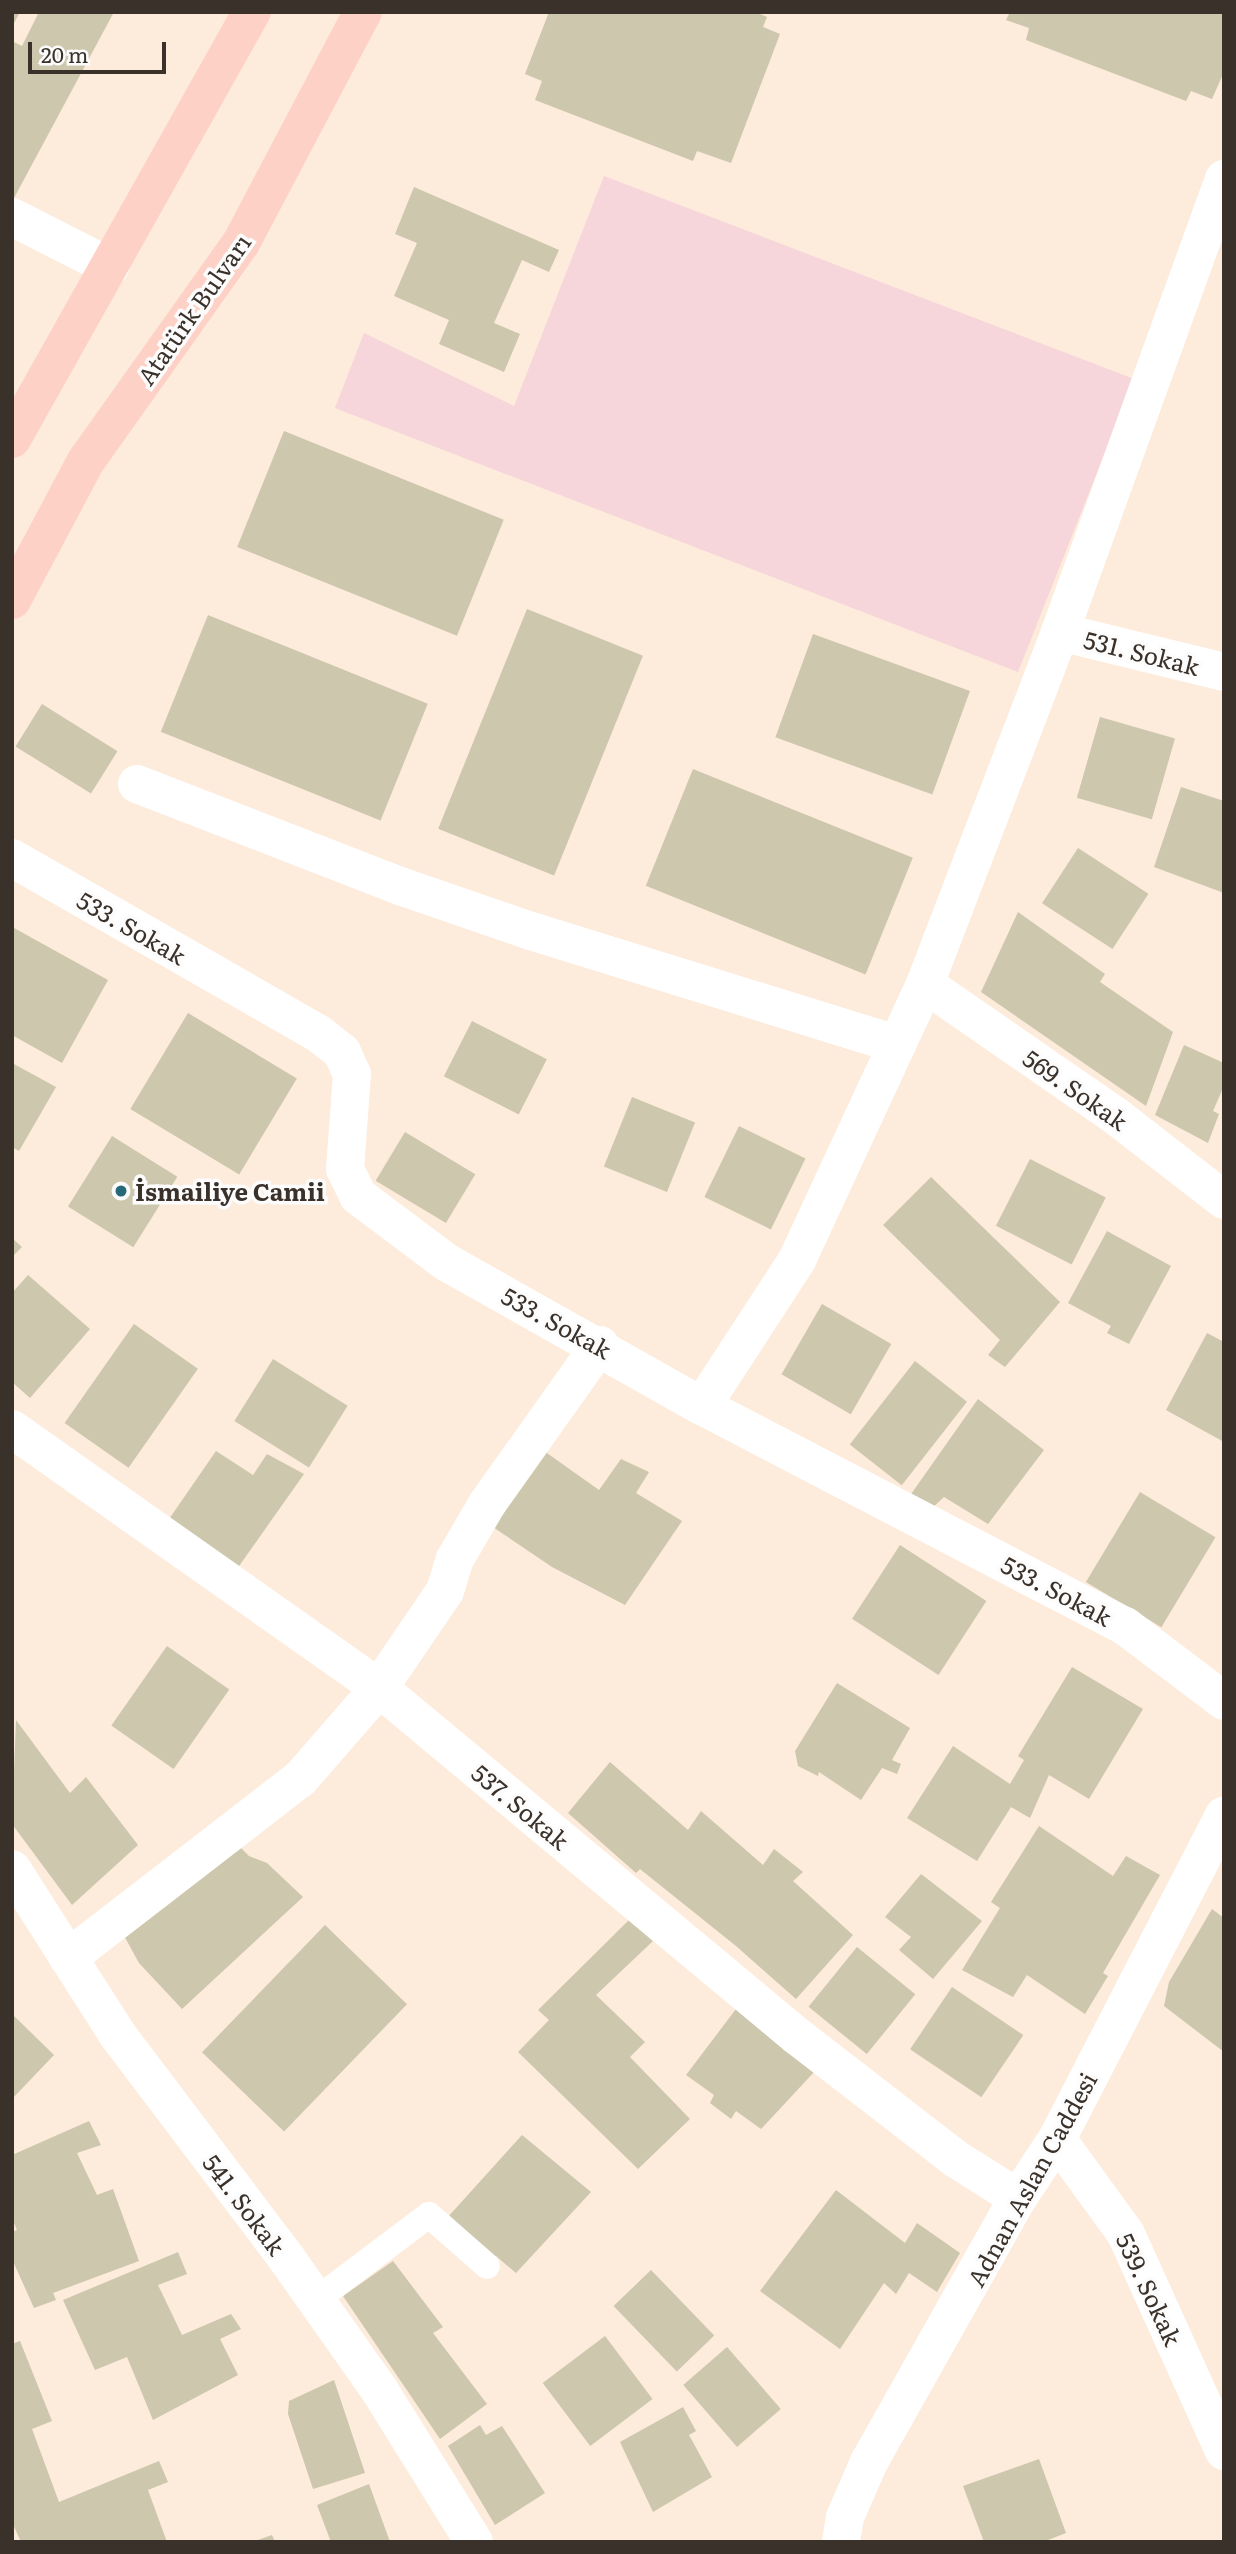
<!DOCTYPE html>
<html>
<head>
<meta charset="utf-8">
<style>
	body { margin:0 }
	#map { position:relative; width:1236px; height:2554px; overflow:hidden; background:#fdebdb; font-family:Literata,serif }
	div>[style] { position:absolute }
	.green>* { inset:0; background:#f6d5db }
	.building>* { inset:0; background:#cdc7ad; transform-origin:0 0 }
	.lane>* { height:26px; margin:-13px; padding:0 13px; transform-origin:13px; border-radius:13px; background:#fff }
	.street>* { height:38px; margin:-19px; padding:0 19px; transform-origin:19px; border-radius:19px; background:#fff }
	.secondary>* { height:38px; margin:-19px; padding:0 19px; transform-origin:19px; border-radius:19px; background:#fff }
	.primary>* { height:38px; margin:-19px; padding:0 19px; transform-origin:19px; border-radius:19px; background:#fed1c6 }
	.dots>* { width:19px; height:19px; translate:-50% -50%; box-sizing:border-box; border:4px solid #fcfcfc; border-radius:50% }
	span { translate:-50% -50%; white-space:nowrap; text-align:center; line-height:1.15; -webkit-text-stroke:7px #fcfcfc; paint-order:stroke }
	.street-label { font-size:24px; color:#3a312a }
	.poi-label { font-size:24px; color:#3a312a; font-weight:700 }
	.left { translate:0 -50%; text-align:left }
	.frame { position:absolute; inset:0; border:14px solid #3a312a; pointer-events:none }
	.scale { position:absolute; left:28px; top:42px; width:138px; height:32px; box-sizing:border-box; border:4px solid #3a312a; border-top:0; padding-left:9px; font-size:21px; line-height:24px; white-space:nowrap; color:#3a312a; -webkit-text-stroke:5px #fcfcfc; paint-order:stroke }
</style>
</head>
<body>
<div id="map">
	<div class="green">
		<div style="clip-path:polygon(604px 176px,1134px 379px,1018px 672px,335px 408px,364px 333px,514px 406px)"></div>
	</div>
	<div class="building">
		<div style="clip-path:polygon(12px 12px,20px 12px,12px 27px)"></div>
		<div style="clip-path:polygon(39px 12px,114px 12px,14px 198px,12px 41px,22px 46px)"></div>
		<div style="clip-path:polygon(549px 12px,756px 12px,767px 17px,763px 27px,780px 34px,731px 163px,697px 151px,693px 161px,535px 100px,542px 81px,525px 74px)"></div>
		<div style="clip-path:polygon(1010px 12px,1224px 12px,1224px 72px,1212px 99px,1191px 91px,1186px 101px,1026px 40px,1029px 28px,1006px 20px)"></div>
		<div style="clip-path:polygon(414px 187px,559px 250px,549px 272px,522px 260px,494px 323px,520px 334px,504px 372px,439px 344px,449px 320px,394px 296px,417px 243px,395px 234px)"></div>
		<div style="left:284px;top:431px;width:237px;height:125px;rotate:22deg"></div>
		<div style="left:527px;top:609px;width:125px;height:237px;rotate:22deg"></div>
		<div style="left:208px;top:615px;width:237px;height:126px;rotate:22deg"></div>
		<div style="left:813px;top:634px;width:167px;height:110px;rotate:20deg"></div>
		<div style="left:42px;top:704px;width:89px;height:50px;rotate:32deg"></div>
		<div style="left:1100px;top:717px;width:78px;height:84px;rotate:16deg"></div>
		<div style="left:693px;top:769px;width:237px;height:126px;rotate:22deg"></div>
		<div style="clip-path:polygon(1181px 787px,1224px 801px,1224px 893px,1154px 867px)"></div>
		<div style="left:1078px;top:848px;width:84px;height:66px;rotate:33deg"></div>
		<div style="clip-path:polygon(1018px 912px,1105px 974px,1100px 982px,1173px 1032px,1146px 1106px,981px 992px)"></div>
		<div style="clip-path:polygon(14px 928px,108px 980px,62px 1063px,12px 1035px)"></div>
		<div style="left:188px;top:1013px;width:127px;height:112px;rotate:31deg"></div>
		<div style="left:472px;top:1021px;width:84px;height:62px;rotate:27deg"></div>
		<div style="clip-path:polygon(1184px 1045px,1224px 1063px,1224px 1086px,1213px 1111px,1219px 1114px,1208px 1143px,1155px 1115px)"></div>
		<div style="clip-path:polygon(12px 1063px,56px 1087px,19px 1151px,12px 1147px)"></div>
		<div style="left:632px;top:1097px;width:68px;height:75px;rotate:22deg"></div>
		<div style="left:739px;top:1126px;width:74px;height:79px;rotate:26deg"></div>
		<div style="left:405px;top:1132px;width:82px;height:57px;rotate:31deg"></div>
		<div style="left:112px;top:1136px;width:77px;height:83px;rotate:32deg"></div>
		<div style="left:1030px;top:1159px;width:85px;height:75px;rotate:27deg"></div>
		<div style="clip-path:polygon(931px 1177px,1060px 1302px,1005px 1367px,988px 1355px,1000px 1340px,883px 1225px)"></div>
		<div style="clip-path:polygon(1107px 1231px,1171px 1266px,1129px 1344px,1107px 1333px,1111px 1326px,1068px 1303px)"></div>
		<div style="clip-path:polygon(12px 1238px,22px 1247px,12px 1257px)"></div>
		<div style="clip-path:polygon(28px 1275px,90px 1329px,30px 1398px,12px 1382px,12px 1293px)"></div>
		<div style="left:822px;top:1304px;width:80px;height:81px;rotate:30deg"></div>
		<div style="left:134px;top:1324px;width:78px;height:121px;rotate:35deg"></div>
		<div style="clip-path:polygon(1207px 1333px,1224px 1342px,1224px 1442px,1166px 1410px)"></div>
		<div style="left:273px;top:1359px;width:88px;height:73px;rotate:32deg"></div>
		<div style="left:915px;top:1361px;width:66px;height:106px;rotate:38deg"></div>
		<div style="clip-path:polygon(978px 1399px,1044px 1450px,988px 1524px,944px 1497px,931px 1509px,909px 1497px)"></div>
		<div style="clip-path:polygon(537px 1446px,599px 1490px,621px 1459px,649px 1472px,636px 1493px,682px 1521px,625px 1605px,552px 1567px,487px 1523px)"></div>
		<div style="clip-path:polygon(216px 1451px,253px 1475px,267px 1454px,304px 1474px,237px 1569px,167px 1522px)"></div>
		<div style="left:1140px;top:1492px;width:88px;height:105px;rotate:31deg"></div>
		<div style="left:900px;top:1545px;width:103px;height:88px;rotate:33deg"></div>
		<div style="left:167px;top:1646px;width:76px;height:97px;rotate:35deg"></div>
		<div style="clip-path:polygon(1072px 1667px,1143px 1709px,1089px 1799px,1049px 1775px,1030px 1818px,1011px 1807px,977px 1861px,907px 1818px,953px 1746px,1010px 1784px,1024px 1760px,1018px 1756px)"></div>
		<div style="clip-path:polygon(837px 1683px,910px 1728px,892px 1760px,901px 1764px,897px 1774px,882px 1768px,861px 1800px,819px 1772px,818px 1776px,798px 1766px,795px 1751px)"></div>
		<div style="clip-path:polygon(16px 1720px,70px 1793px,86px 1777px,138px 1845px,72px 1905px,12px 1824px)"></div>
		<div style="clip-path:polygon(610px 1762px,688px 1830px,701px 1811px,763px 1865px,774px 1849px,803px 1872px,793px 1881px,853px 1935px,796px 1999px,736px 1946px,640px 1869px,636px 1873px,568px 1813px)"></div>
		<div style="clip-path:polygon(1039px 1826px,1113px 1876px,1126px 1856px,1160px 1875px,1103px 1973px,1108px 1976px,1085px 2014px,1027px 1975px,1013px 1997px,962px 1970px,1000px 1908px,991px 1902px)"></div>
		<div style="clip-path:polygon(236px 1843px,249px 1856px,267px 1863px,303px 1897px,182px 2009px,139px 1963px,122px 1932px)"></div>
		<div style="clip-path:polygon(921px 1874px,982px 1921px,933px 1979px,899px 1950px,911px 1937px,885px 1917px)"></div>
		<div style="clip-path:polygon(1212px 1909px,1224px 1918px,1224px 2052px,1164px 2006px,1169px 1982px)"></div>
		<div style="clip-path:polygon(629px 1920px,653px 1941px,596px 1995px,645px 2042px,630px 2057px,690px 2119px,638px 2169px,518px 2052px,549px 2020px,538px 2010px)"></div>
		<div style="left:325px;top:1925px;width:114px;height:177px;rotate:44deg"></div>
		<div style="left:857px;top:1947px;width:75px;height:77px;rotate:39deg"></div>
		<div style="left:952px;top:1987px;width:86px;height:75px;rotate:34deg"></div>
		<div style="clip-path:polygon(736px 2009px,816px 2070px,761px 2129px,736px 2111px,731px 2119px,710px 2103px,714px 2095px,686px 2075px)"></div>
		<div style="clip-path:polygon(12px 2014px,54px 2055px,12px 2099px)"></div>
		<div style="clip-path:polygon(89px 2121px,101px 2145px,77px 2153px,97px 2195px,113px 2189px,139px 2261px,53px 2293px,56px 2300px,34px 2308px,12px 2259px,12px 2232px,17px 2230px,12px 2218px,12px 2155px)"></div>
		<div style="clip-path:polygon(522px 2135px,591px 2192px,516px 2273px,496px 2256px,492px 2260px,447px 2218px)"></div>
		<div style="clip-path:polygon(836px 2190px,905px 2243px,917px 2223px,960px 2253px,937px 2292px,909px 2273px,896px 2294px,884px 2283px,840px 2349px,760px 2291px)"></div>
		<div style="clip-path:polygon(178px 2252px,187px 2274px,158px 2285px,182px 2335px,231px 2314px,241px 2329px,220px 2339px,238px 2375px,153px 2420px,127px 2357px,95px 2370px,63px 2300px)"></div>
		<div style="clip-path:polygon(393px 2261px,443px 2327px,433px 2333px,487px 2404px,440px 2439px,343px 2296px)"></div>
		<div style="left:651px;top:2270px;width:91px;height:52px;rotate:46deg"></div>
		<div style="left:605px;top:2336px;width:79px;height:78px;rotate:53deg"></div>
		<div style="clip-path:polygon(20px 2341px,52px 2421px,32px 2429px,59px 2502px,159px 2461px,168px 2482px,148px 2490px,167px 2542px,21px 2542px,12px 2522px,12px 2344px)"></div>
		<div style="left:727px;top:2347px;width:82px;height:58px;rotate:49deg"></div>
		<div style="clip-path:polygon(334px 2380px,365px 2473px,313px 2489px,288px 2414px,289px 2401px)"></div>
		<div style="clip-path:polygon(683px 2407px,696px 2431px,689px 2435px,712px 2477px,653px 2512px,620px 2442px)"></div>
		<div style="clip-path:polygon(480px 2425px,486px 2435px,502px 2426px,545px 2493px,495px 2525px,448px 2446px)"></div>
		<div style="clip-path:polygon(1039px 2459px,1066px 2533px,1043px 2542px,984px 2542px,963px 2486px)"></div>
		<div style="clip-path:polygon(369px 2484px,390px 2542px,331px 2542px,317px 2505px)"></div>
		<div style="clip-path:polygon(272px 2535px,275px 2542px,255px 2542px,255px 2541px)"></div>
	</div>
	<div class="lane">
		<div style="left:316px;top:2300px;width:141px;rotate:-37deg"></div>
		<div style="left:429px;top:2215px;width:77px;rotate:41.3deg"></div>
	</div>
	<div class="street">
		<div style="left:12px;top:217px;width:110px;rotate:27deg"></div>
		<div style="left:1060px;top:632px;width:169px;rotate:13.7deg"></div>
		<div style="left:137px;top:784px;width:282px;rotate:21.2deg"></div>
		<div style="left:400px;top:886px;width:139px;rotate:19deg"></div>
		<div style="left:531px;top:931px;width:383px;rotate:17.2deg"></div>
		<div style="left:12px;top:858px;width:354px;rotate:29.8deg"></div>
		<div style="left:319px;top:1034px;width:29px;rotate:38deg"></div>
		<div style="left:342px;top:1052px;width:24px;rotate:66deg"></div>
		<div style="left:352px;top:1074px;width:95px;rotate:94.2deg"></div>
		<div style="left:345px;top:1169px;width:30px;rotate:64deg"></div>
		<div style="left:358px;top:1196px;width:110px;rotate:36.9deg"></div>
		<div style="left:446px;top:1262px;width:294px;rotate:29.4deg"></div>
		<div style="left:702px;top:1406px;width:477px;rotate:27.5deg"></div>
		<div style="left:1125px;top:1626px;width:124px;rotate:37.1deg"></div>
		<div style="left:925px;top:984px;width:234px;rotate:34.7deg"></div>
		<div style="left:1117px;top:1117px;width:135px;rotate:37.8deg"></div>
		<div style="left:702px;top:1406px;width:174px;rotate:-56.9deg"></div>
		<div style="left:797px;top:1260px;width:304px;rotate:-65.1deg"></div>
		<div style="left:925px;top:984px;width:377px;rotate:-69deg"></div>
		<div style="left:1060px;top:632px;width:482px;rotate:-70.1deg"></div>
		<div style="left:12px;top:1429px;width:449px;rotate:35.2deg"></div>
		<div style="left:379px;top:1688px;width:544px;rotate:39.78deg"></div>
		<div style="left:797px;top:2036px;width:201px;rotate:37.7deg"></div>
		<div style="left:956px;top:2159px;width:73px;rotate:32.2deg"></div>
		<div style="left:12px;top:1869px;width:196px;rotate:57.5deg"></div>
		<div style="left:117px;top:2034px;width:282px;rotate:52.9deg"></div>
		<div style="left:287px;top:2259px;width:161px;rotate:54.8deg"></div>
		<div style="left:380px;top:2391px;width:178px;rotate:58.1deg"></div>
		<div style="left:68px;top:1958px;width:293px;rotate:-37.7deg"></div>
		<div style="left:300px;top:1779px;width:121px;rotate:-49deg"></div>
		<div style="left:379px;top:1688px;width:117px;rotate:-55.8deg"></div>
		<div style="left:445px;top:1591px;width:34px;rotate:-73deg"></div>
		<div style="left:455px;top:1559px;width:64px;rotate:-59.8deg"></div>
		<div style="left:487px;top:1504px;width:195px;rotate:-54.6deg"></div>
		<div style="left:1057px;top:2139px;width:117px;rotate:54deg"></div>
		<div style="left:1126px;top:2234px;width:238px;rotate:65.7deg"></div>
	</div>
	<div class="secondary">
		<div style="left:841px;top:2542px;width:25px;rotate:-81deg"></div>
		<div style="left:845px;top:2517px;width:60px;rotate:-66.4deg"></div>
		<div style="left:869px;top:2462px;width:303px;rotate:-60.6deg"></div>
		<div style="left:1018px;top:2198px;width:71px;rotate:-56.5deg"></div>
		<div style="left:1057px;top:2139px;width:364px;rotate:-62.7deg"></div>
	</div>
	<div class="primary">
		<div style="left:12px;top:439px;width:490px;rotate:-60.7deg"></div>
		<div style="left:12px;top:600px;width:157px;rotate:-62deg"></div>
		<div style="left:86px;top:461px;width:267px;rotate:-54.6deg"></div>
		<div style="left:241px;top:243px;width:261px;rotate:-62.2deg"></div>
	</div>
	<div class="dots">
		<div style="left:121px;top:1191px;background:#25697a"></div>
	</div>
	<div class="street-label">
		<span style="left:193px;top:309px;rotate:-55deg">Atatürk Bulvarı</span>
		<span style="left:1142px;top:652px;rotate:14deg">531. Sokak</span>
		<span style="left:132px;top:927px;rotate:30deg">533. Sokak</span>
		<span style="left:1076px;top:1089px;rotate:35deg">569. Sokak</span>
		<span style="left:557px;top:1322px;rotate:29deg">533. Sokak</span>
		<span style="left:1057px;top:1590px;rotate:28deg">533. Sokak</span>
		<span style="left:521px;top:1806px;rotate:40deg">537. Sokak</span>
		<span style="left:1031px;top:2179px;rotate:-61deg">Adnan Aslan Caddesi</span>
		<span style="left:245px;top:2204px;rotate:53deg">541. Sokak</span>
		<span style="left:1150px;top:2289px;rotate:65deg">539. Sokak</span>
	</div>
	<div class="poi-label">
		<span class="left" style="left:135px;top:1191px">İsmailiye Camii</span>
	</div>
	<div class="frame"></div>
	<div class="scale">20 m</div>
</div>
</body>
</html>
